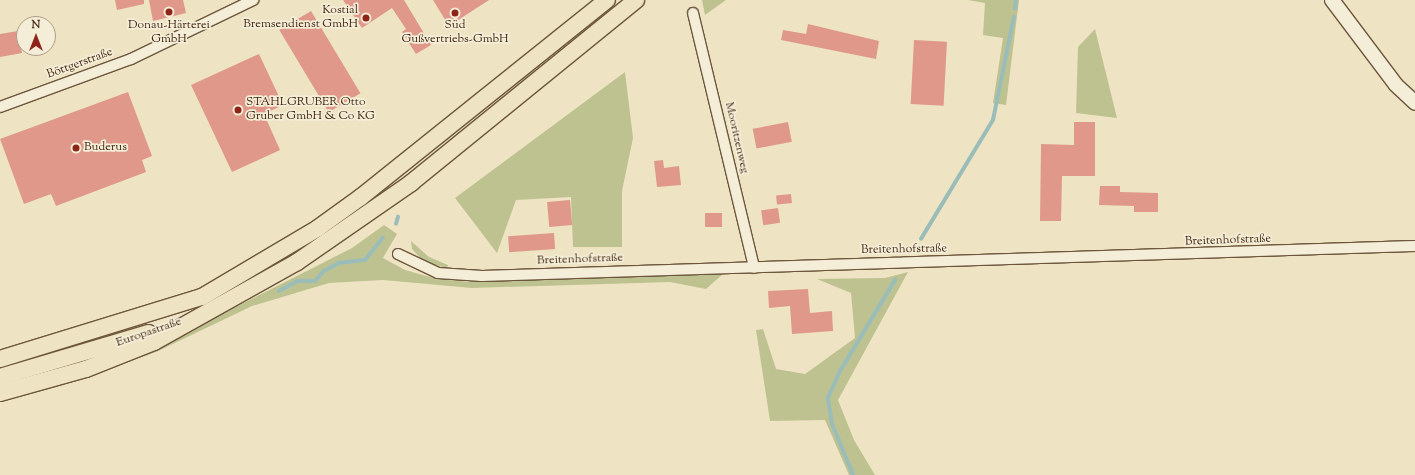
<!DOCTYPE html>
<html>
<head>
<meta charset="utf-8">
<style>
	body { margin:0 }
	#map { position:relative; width:1415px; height:475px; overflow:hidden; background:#eee4c3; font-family:"Sorts Mill Goudy",serif }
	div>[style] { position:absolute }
	.green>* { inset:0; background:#bec290 }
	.stream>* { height:3.5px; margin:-1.75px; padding:0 1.75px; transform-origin:1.75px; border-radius:1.75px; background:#9bbdba }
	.building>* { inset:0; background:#df988a; transform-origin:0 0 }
	.roads { filter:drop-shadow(1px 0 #6d563c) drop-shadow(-1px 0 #6d563c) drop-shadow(0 1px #6d563c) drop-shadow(0 -1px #6d563c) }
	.minor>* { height:10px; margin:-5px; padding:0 5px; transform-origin:5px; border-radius:5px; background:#f4edd8 }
	.secondary>* { height:14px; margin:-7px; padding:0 7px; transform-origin:7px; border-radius:7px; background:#f4edd8 }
	.trunk>* { height:16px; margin:-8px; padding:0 8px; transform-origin:8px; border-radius:8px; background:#eee4c3 }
	.dots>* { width:11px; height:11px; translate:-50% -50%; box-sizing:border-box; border:2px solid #f4edd8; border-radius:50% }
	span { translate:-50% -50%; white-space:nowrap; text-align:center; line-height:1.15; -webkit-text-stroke:3.5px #f4edd8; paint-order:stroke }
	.poi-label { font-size:12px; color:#42260f }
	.right { translate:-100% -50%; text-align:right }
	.left { translate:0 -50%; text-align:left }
	.street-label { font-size:12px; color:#42260f }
	.north { position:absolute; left:16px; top:16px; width:40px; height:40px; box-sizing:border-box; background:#f4edd8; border:1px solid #ad9d88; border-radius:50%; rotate:0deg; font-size:11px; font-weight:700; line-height:16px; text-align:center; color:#42260f }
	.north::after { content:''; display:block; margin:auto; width:14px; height:18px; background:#8f2418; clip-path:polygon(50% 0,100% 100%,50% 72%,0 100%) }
</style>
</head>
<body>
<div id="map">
	<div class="green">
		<div style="clip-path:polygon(702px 0,726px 0,705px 15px)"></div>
		<div style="clip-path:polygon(968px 0,1019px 0,1006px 105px,993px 103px,1003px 38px,983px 35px,985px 3px)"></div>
		<div style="clip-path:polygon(1095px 29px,1117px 118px,1076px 113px,1078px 47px)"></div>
		<div style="clip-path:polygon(625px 72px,633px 138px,622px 191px,622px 247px,573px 247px,571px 197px,516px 200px,497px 253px,455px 198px)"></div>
		<div style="clip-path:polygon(384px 225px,397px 234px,383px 258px,405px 270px,437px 279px,472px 282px,723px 274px,706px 289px,670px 282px,472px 288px,383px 280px,329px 283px,252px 306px,156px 352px,57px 387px,0 402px,0 397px,206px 322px,352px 248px)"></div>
		<div style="clip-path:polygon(411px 241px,429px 257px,448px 265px,447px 268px,424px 262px,412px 249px)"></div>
		<div style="clip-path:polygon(908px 272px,838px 400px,854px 440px,875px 475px,849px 475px,825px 420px,770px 421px,756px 330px,763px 329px,776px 369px,805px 374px,855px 338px,851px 293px,817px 279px,885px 278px)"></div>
	</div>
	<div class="stream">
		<div style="left:1015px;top:9px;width:9px;rotate:-84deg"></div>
		<div style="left:396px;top:224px;width:7px;rotate:-74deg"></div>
		<div style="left:921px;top:239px;width:139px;rotate:-58.8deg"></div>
		<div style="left:993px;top:120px;width:105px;rotate:-78.5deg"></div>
		<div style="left:279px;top:291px;width:21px;rotate:-28deg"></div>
		<div style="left:298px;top:281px;width:17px"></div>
		<div style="left:315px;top:281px;width:13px;rotate:-48deg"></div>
		<div style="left:324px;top:271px;width:17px;rotate:-28deg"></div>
		<div style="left:339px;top:263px;width:26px;rotate:-7deg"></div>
		<div style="left:365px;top:260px;width:28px;rotate:-51deg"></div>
		<div style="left:853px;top:475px;width:55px;rotate:-112.4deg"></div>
		<div style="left:832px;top:424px;width:26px;rotate:-99deg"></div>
		<div style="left:828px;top:398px;width:27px;rotate:-66deg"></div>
		<div style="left:839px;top:373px;width:109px;rotate:-58.9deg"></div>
	</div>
	<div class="building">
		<div style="clip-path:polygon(115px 0,144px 0,144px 4px,117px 10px)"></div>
		<div style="clip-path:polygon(149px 0,183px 0,186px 13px,153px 21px)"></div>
		<div style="clip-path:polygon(343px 0,404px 0,431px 45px,416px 54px,402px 32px,406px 29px,392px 8px,362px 28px)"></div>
		<div style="clip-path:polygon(433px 0,489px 0,449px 26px)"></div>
		<div style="left:311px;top:11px;width:96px;height:37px;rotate:59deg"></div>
		<div style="clip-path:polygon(808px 24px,879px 41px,876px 59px,781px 40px,783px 30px,806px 34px)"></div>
		<div style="clip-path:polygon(18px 31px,22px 53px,0 57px,0 34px)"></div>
		<div style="left:914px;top:40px;width:33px;height:64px;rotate:3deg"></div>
		<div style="clip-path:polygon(259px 54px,283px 105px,264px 114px,280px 150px,232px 172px,191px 85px)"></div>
		<div style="clip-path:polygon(128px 92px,152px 156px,142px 160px,146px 172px,56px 206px,51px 194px,24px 204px,0 139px)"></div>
		<div style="left:788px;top:122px;width:20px;height:36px;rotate:79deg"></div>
		<div style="clip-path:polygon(1074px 122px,1095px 122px,1095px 176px,1062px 176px,1061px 221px,1040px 221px,1041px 144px,1074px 145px)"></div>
		<div style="clip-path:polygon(663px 160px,664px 168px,679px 166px,681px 185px,657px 187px,654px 161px)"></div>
		<div style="clip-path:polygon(1100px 186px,1120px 186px,1120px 192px,1158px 193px,1158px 212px,1134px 212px,1134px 206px,1099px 205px)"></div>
		<div style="left:791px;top:194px;width:9px;height:15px;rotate:84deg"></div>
		<div style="left:570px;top:200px;width:25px;height:23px;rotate:85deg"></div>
		<div style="left:778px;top:208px;width:15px;height:17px;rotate:82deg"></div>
		<div style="left:705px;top:213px;width:17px;height:14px"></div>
		<div style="left:554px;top:233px;width:16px;height:46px;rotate:86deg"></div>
		<div style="clip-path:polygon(808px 289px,810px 313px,832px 311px,833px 331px,792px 334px,790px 306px,769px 308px,768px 291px)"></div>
	</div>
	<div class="roads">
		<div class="minor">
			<div style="left:693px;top:13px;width:262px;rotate:76.5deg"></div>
			<div style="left:0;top:107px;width:140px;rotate:-20.1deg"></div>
			<div style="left:131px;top:59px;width:136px;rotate:-25.8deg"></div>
			<div style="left:398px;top:254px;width:44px;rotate:25.4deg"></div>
			<div style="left:438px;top:273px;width:44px;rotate:3.9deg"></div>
			<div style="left:482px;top:276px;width:933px;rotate:-1.84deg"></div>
		</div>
		<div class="secondary">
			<div style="left:1332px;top:0;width:106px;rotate:53deg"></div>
			<div style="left:1396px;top:85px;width:26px;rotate:43deg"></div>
		</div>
		<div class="trunk">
			<div style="left:0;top:359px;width:211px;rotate:-17.1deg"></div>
			<div style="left:202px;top:297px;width:135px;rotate:-30.7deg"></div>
			<div style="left:318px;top:228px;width:53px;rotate:-35.8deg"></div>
			<div style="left:361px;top:197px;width:315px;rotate:-38.7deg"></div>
			<div style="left:0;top:377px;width:155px;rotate:-16.5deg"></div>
			<div style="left:0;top:393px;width:89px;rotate:-15.6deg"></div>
			<div style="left:86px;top:369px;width:73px;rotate:-21.7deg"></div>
			<div style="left:154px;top:342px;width:164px;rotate:-29.2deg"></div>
			<div style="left:297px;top:262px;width:139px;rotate:-34.7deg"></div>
			<div style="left:411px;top:183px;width:290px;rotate:-39.1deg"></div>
		</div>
	</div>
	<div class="dots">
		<div style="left:169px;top:12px;background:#8f2418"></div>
		<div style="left:455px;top:13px;background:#8f2418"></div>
		<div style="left:366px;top:18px;background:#8f2418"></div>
		<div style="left:238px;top:110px;background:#8f2418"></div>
		<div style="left:76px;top:148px;background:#8f2418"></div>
	</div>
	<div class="poi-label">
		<span class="right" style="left:358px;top:18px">Kostial<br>Bremsendienst GmbH</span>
		<span style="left:169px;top:33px">Donau-Härterei<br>GmbH</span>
		<span style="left:455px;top:33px">Süd<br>Gußvertriebs-GmbH</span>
		<span class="left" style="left:246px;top:110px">STAHLGRUBER Otto<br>Gruber GmbH &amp; Co KG</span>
		<span class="left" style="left:84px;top:148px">Buderus</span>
	</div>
	<div class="street-label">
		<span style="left:80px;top:64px;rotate:-20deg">Böttgerstraße</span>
		<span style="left:736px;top:138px;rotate:77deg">Mooritzenweg</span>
		<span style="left:1228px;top:241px;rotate:-2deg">Breitenhofstraße</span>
		<span style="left:904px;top:250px;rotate:-1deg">Breitenhofstraße</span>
		<span style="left:580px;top:260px;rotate:-2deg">Breitenhofstraße</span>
		<span style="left:149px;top:333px;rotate:-19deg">Europastraße</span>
	</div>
	<div class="north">N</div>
</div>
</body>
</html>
